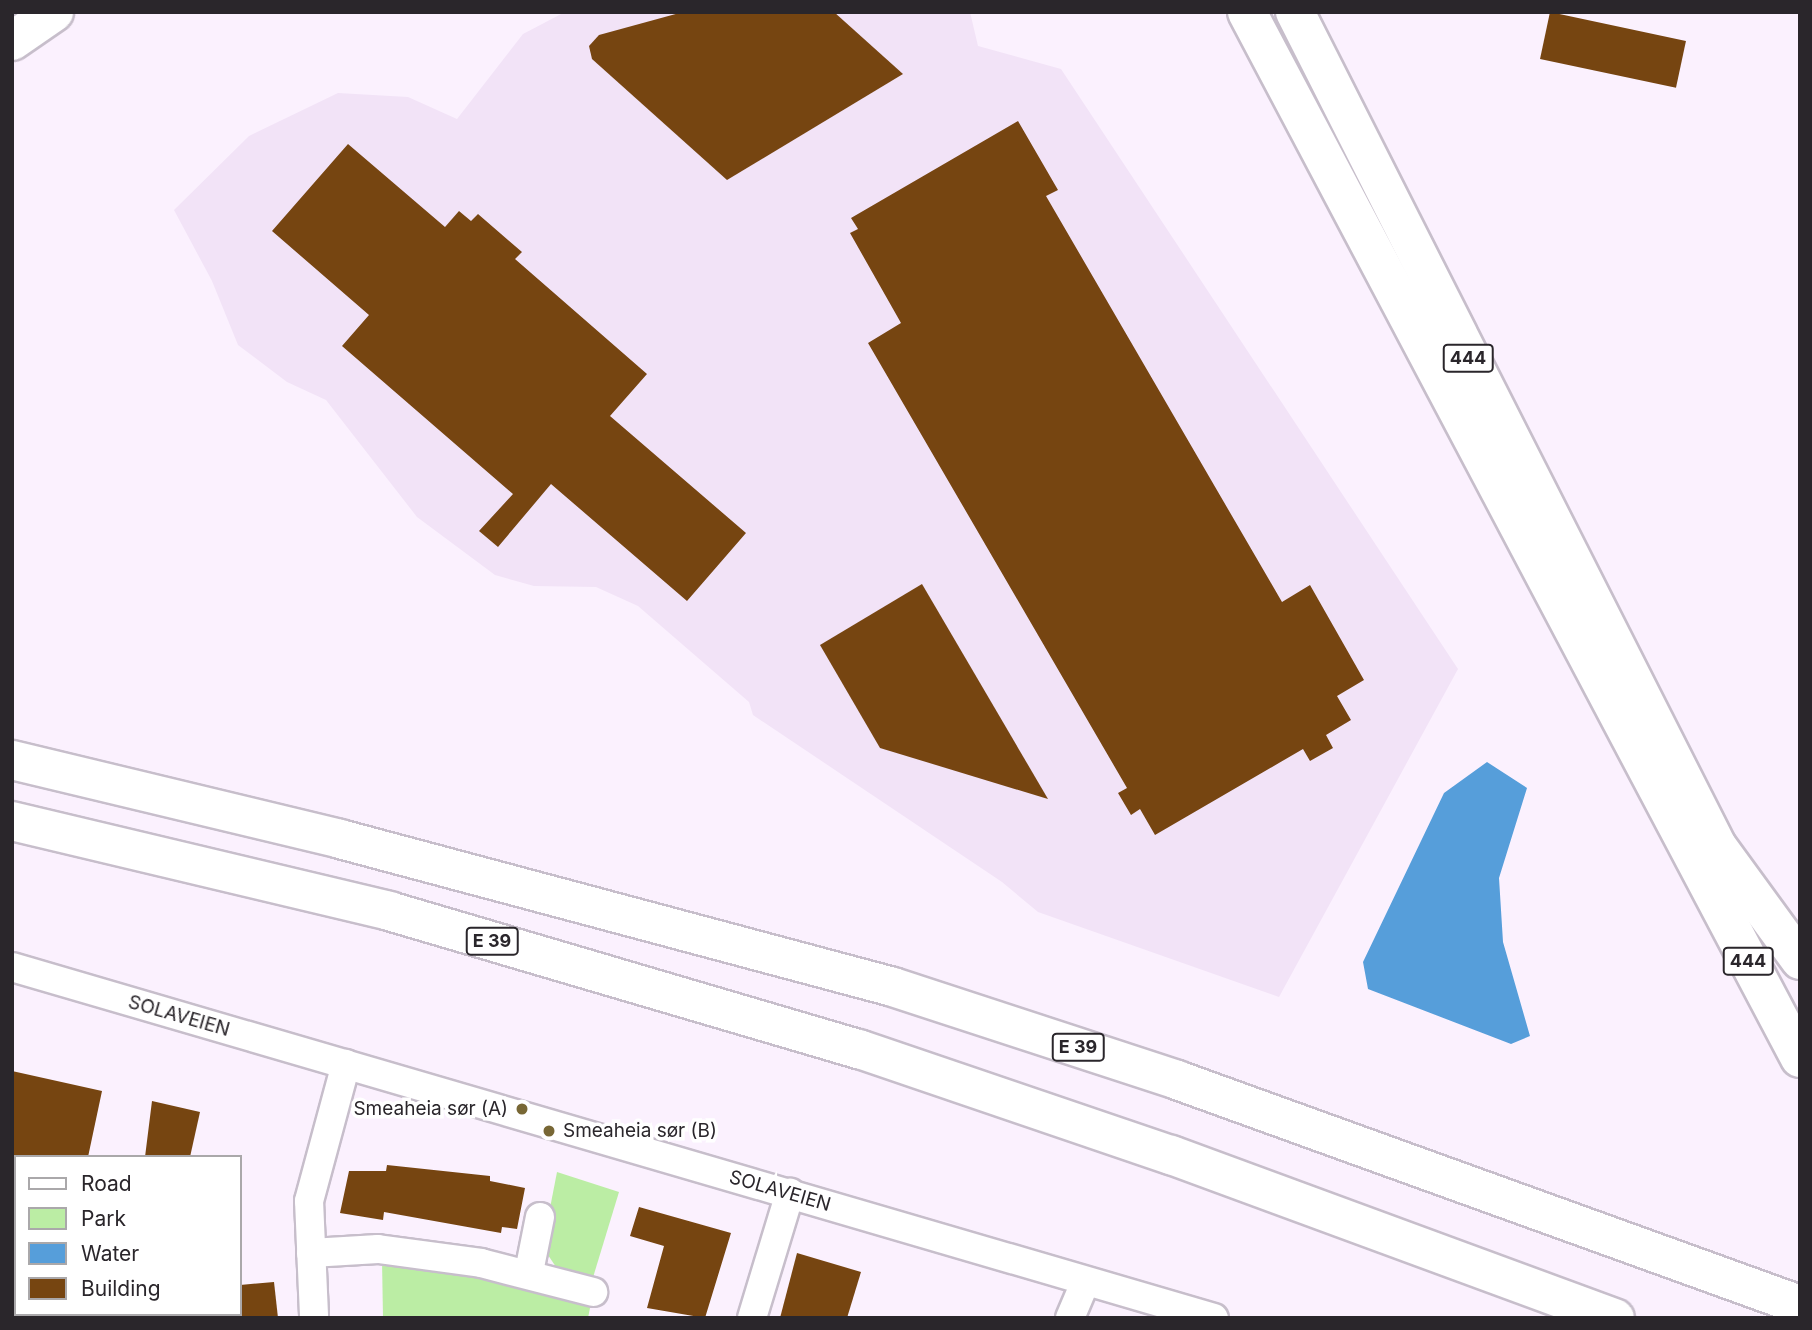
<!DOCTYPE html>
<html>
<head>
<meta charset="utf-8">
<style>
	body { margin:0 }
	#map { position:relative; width:1812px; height:1330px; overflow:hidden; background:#fbf1fe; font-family:Inter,sans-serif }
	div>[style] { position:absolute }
	.built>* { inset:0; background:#f2e3f7 }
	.green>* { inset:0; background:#bbeda4 }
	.water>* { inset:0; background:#569eda }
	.building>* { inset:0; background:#764511; transform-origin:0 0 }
	.roads { filter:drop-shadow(2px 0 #c7becb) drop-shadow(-2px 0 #c7becb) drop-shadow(0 2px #c7becb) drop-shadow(0 -2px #c7becb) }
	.street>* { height:28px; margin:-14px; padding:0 14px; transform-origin:14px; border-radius:14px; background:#fff }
	.highway>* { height:38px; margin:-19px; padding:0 19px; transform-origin:19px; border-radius:19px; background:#fff }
	.dots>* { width:19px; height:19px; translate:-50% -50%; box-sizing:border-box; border:4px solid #fff; border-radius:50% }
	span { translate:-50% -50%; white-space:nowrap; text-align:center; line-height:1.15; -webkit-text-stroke:7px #fff; paint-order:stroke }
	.shield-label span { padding:2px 5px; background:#fff; border:2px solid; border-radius:5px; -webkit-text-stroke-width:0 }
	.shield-label { font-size:18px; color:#2a262b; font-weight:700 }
	.street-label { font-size:19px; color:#2a262b }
	.poi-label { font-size:19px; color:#2a262b }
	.right { translate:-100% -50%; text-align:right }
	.left { translate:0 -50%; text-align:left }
	.frame { position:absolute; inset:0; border:14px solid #2a262b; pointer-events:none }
	.legend { position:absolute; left:14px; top:1155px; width:228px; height:161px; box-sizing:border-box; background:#fff; border:2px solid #aaa8aa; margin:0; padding:9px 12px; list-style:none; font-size:21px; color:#2a262b }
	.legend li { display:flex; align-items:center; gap:14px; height:35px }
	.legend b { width:35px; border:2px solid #aaa8aa }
</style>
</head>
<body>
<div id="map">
	<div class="built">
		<div style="clip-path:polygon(565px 12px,970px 12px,978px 46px,1061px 69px,1458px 669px,1279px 997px,1038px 912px,1002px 882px,753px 715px,749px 702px,638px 606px,596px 587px,534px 586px,495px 575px,417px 517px,326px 400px,287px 382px,238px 345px,212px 281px,174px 210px,249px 136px,338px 93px,408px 97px,457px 119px,523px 34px)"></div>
	</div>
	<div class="green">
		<div style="clip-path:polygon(557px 1172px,619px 1192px,591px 1284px,562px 1276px,548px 1255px,544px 1239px)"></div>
		<div style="clip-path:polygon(382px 1260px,527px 1273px,592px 1298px,588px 1318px,383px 1318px)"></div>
	</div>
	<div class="water">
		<div style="clip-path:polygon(1487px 762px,1527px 788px,1499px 878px,1503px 942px,1530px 1036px,1511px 1044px,1368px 989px,1363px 962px,1444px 793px)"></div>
	</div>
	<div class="building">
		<div style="clip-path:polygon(683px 12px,834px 12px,903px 74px,727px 180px,592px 59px,589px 46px,599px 35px)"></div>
		<div style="left:1550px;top:12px;width:139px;height:48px;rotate:12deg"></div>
		<div style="clip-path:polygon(1018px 121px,1058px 190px,1046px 196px,1282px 602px,1310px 585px,1364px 680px,1337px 696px,1351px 720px,1326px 735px,1333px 748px,1310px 761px,1303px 749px,1155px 835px,1140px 809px,1131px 815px,1118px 793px,1127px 788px,868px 343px,901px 323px,850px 233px,858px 229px,851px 218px)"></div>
		<div style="clip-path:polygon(348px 144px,445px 227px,459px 211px,471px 221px,478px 214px,522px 252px,515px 259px,647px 374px,610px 416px,746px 533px,687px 601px,551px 484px,498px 547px,479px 531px,513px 494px,342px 346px,369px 315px,272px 231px)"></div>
		<div style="clip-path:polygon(922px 584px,1048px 799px,880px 748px,820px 645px)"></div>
		<div style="clip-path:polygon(12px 1071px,102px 1091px,88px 1157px,12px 1157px)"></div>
		<div style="clip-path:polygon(152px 1101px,200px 1112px,190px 1157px,145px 1157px)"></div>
		<div style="clip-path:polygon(387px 1165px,490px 1176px,490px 1181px,525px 1188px,517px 1229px,502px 1227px,501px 1233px,384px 1212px,383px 1220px,340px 1213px,349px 1171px,386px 1171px)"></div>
		<div style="clip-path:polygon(639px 1207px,731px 1233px,705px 1318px,647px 1308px,664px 1246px,630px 1236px)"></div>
		<div style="clip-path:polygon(797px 1253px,861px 1272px,847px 1318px,780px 1318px)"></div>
		<div style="clip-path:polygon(274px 1282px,278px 1318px,240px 1318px,240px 1285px)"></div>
	</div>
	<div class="roads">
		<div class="street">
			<div style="left:12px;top:967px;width:1252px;rotate:16.28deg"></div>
			<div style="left:311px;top:1253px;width:67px;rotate:-3.4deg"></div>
			<div style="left:378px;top:1249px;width:104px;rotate:7.7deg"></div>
			<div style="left:481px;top:1263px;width:116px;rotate:14.5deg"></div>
			<div style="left:529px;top:1272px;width:56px;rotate:-78.7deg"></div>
			<div style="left:314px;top:1315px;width:114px;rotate:-92.5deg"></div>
			<div style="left:309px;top:1201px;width:142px;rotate:-74.9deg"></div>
			<div style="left:752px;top:1318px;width:131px;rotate:-73.1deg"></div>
			<div style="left:1070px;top:1318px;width:39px;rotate:-67deg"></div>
		</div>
		<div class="highway">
			<div style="left:1247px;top:12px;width:1183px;rotate:62.14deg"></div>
			<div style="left:1295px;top:12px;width:935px;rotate:63.16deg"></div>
			<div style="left:1717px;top:846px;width:141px;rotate:53.9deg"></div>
			<div style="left:12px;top:41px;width:51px;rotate:-34.6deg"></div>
			<div style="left:12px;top:760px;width:337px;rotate:13.5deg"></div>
			<div style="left:340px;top:839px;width:572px;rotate:14.98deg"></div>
			<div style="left:893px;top:987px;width:299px;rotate:18.1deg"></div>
			<div style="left:1177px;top:1080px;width:662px;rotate:19.86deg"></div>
			<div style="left:12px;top:821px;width:388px;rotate:13.4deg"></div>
			<div style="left:389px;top:911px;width:490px;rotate:16.4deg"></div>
			<div style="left:859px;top:1049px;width:330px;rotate:18.8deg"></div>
			<div style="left:1171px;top:1155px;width:473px;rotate:20.2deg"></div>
		</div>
	</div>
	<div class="dots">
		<div style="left:522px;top:1109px;background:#786735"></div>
		<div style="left:549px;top:1131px;background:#786735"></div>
	</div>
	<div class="shield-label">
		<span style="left:1468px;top:358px">444</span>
		<span style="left:492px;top:941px">E 39</span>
		<span style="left:1748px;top:961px">444</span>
		<span style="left:1078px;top:1047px">E 39</span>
	</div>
	<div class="street-label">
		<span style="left:179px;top:1016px;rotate:16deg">SOLAVEIEN</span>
		<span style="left:780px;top:1191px;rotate:16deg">SOLAVEIEN</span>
	</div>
	<div class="poi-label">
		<span class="right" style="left:508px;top:1109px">Smeaheia sør (A)</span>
		<span class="left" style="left:563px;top:1131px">Smeaheia sør (B)</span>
	</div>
	<div class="frame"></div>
	<ul class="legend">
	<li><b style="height:9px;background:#fff"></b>Road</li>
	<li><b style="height:19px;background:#bbeda4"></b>Park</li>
	<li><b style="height:19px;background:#569eda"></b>Water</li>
	<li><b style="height:19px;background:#764511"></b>Building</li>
	</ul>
</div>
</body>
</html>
